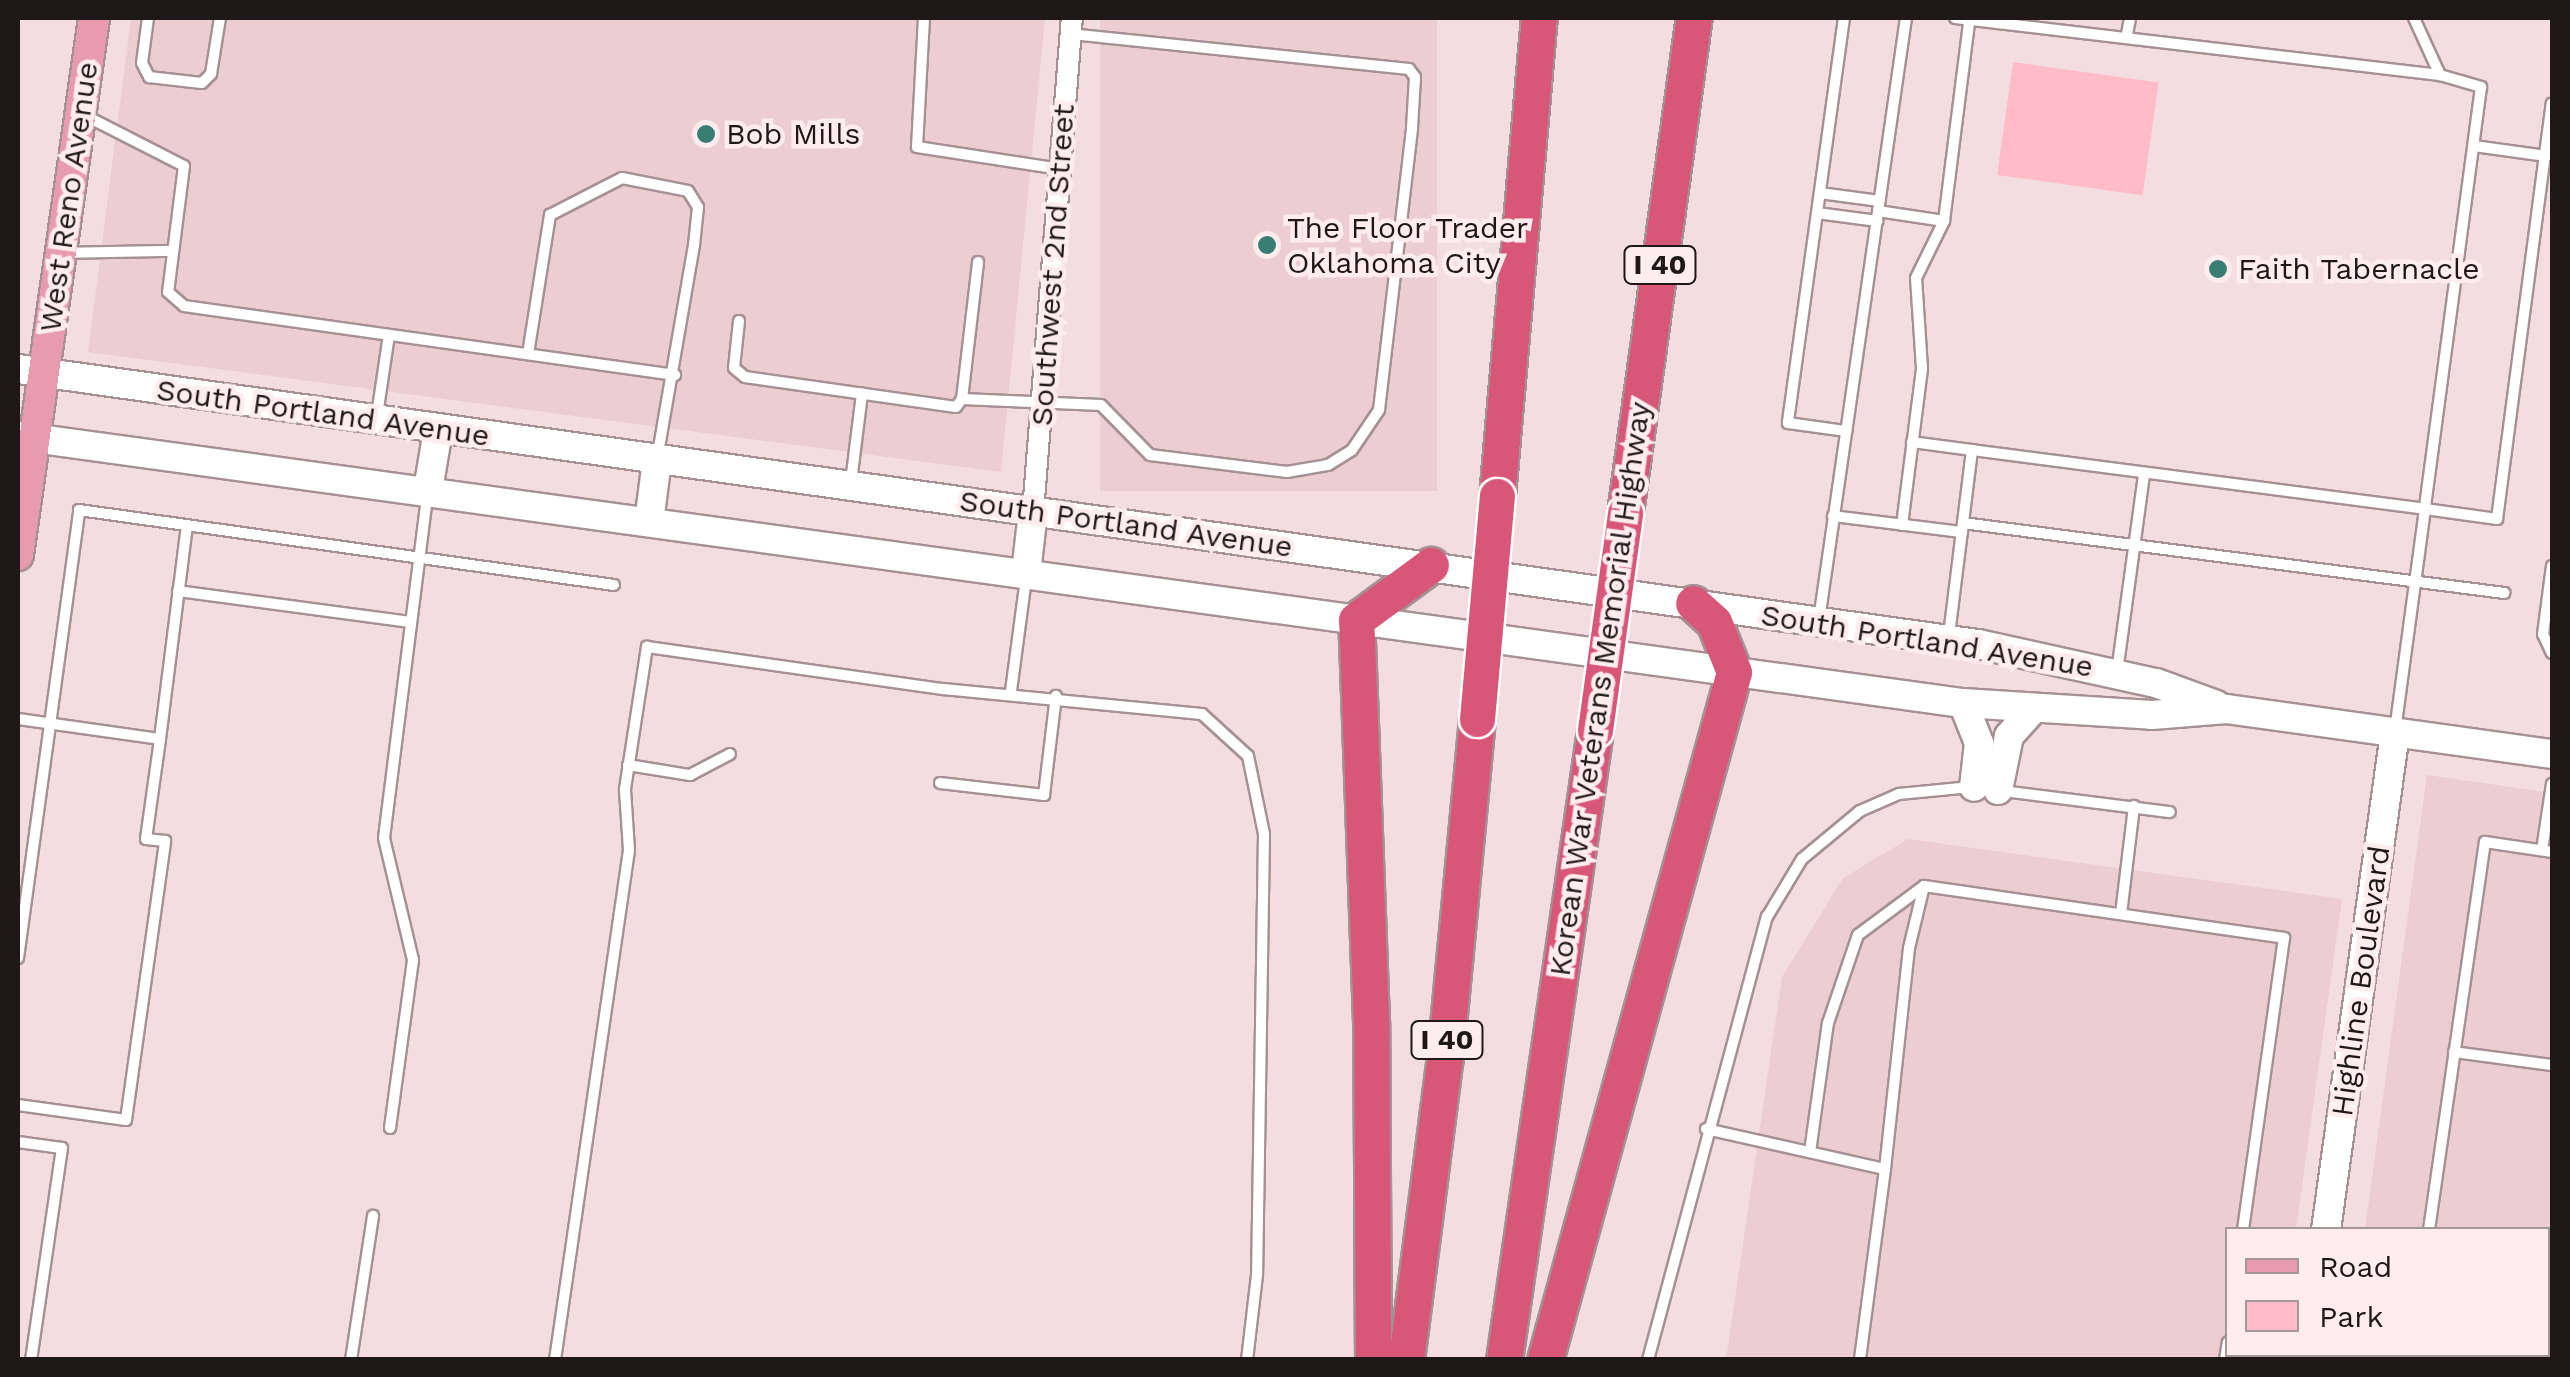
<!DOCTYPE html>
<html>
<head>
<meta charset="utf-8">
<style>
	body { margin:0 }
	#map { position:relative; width:2570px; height:1377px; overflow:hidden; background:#f3dde1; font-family:"Work Sans",sans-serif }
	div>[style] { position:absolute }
	.built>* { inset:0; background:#ebcdd2; transform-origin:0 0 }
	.green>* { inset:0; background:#ffbcc8; transform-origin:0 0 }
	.roads { filter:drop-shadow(2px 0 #a59194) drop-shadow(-2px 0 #a59194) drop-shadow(0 2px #a59194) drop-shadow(0 -2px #a59194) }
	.lane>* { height:10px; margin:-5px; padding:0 5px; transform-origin:5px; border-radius:5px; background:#fff }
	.street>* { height:20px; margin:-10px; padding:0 10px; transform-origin:10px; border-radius:10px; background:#fff }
	.secondary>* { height:28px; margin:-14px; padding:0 14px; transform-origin:14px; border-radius:14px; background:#fff }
	.primary>* { height:30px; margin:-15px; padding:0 15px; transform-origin:15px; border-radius:15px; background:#e89aae }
	.highway>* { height:35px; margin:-17.5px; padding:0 17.5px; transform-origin:17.5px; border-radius:17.5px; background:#d85678 }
	.bridges { filter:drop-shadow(2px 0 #fff) drop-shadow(-2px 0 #fff) drop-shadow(0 2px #fff) drop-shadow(0 -2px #fff) }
	.highway-bridge>* { height:35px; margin:-17.5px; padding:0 17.5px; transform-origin:17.5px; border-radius:17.5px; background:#d85678 }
	.dots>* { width:28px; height:28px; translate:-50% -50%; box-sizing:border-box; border:5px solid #feecef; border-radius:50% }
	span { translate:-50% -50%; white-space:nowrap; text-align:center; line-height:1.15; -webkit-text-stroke:9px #feecef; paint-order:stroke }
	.shield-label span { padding:2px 8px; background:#feecef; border:2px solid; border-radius:8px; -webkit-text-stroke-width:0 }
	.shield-label { font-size:28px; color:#1f1718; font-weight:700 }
	.poi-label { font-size:30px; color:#1f1718 }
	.left { translate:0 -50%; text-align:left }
	.street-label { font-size:30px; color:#1f1718 }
	.frame { position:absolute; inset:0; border:20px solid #1f1718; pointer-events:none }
	.legend { position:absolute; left:2225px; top:1227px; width:325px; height:130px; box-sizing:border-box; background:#feecef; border:2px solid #a59799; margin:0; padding:12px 18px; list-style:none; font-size:30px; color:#1f1718 }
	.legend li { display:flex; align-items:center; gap:20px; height:50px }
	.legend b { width:50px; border:2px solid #a59799 }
</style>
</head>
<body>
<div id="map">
	<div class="built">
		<div style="clip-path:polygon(131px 18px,1045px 18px,1001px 472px,88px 352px)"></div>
		<div style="left:1100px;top:18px;width:337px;height:473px"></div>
		<div style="clip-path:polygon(2427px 775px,2552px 793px,2552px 1359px,2348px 1360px,2548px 1354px,2548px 1230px,2365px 1229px)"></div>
		<div style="clip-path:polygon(1908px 839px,2342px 899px,2296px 1229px,2228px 1230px,2228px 1354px,2278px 1355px,2277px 1359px,1726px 1360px,1782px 977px,1843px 878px)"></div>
	</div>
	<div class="green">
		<div style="left:2013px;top:62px;width:147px;height:114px;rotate:8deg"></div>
	</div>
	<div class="roads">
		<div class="lane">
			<div style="left:148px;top:18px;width:45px;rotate:97.6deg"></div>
			<div style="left:142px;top:63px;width:16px;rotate:63deg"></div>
			<div style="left:149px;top:77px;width:53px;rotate:6.5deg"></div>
			<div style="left:202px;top:83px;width:13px;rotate:-45deg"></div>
			<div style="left:211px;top:74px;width:57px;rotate:-80.9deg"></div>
			<div style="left:924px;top:18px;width:129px;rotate:93.1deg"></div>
			<div style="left:917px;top:147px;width:145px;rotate:8.7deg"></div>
			<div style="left:1844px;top:18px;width:409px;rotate:97.9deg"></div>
			<div style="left:1788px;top:423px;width:59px;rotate:7.9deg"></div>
			<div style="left:1955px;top:18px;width:488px;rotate:6.7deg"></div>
			<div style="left:2440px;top:75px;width:43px;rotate:16.3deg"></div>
			<div style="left:2481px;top:87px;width:426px;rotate:97.6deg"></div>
			<div style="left:2425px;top:509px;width:73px;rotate:7.9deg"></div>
			<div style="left:2497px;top:519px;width:419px;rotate:-82.5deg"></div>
			<div style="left:2414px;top:18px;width:63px;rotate:65.5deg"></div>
			<div style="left:2127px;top:34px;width:16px;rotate:-79deg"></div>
			<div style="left:84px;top:115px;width:112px;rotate:27deg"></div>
			<div style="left:184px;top:166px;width:127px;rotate:97.2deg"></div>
			<div style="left:168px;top:292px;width:21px;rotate:41deg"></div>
			<div style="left:184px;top:306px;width:496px;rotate:8deg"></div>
			<div style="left:2474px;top:146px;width:73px;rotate:7.9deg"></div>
			<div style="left:1820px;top:193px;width:60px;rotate:7.7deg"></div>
			<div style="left:1878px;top:211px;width:67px;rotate:8.6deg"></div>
			<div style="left:1817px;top:213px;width:61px;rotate:7.6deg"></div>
			<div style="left:62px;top:253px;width:109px;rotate:-1.1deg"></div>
			<div style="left:739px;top:321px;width:47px;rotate:96.1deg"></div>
			<div style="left:734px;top:368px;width:14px;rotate:39deg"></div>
			<div style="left:745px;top:377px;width:213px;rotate:8.1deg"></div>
			<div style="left:956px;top:407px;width:10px;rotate:-53deg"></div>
			<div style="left:962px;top:399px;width:138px;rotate:-83.3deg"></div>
			<div style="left:528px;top:354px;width:141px;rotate:-81deg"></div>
			<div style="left:550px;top:215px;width:81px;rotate:-27.2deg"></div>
			<div style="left:622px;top:178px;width:67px;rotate:11.1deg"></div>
			<div style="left:688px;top:191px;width:19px;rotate:58deg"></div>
			<div style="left:698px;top:207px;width:38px;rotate:96deg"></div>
			<div style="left:694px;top:245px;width:212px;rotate:99.8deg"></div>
			<div style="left:962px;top:399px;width:139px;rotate:2.5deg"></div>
			<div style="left:1101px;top:405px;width:70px;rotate:45.6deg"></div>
			<div style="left:1150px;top:455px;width:138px;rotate:7.1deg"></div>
			<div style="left:1287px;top:472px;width:42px;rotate:-9.7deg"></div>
			<div style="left:1328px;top:465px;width:28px;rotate:-32deg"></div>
			<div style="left:1352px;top:450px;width:48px;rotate:-56deg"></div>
			<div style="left:1379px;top:410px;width:284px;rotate:-83.3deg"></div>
			<div style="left:1412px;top:128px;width:51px;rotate:-86.6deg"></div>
			<div style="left:1415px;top:77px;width:10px;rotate:-127deg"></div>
			<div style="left:1409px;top:69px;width:339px;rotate:-174.1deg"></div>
			<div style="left:377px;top:415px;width:81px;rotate:-81.5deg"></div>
			<div style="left:1912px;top:442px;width:61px;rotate:7.6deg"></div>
			<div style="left:851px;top:482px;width:89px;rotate:-82.9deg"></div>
			<div style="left:1833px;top:516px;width:130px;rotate:7.1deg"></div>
			<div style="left:1963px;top:523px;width:546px;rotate:7.37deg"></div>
			<div style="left:1902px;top:525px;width:158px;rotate:-82.7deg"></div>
			<div style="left:1922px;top:368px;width:90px;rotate:-93.8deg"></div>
			<div style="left:1916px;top:278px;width:64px;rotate:-63.8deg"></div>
			<div style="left:1944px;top:221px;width:201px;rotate:-82.8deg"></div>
			<div style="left:2552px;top:566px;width:69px;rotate:97.5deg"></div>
			<div style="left:2543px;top:634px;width:21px;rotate:65deg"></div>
			<div style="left:178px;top:591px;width:235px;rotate:7.6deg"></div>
			<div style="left:1819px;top:620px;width:608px;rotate:-81.78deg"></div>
			<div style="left:1949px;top:635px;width:186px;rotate:-82.9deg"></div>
			<div style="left:1972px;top:450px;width:457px;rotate:7.4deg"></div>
			<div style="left:2425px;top:509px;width:225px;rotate:97.7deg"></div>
			<div style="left:2117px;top:672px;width:200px;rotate:-82.2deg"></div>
			<div style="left:1011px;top:691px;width:114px;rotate:-82.4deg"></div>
			<div style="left:18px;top:719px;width:143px;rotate:8deg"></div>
			<div style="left:160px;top:739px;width:215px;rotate:-82.8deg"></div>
			<div style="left:628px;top:765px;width:63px;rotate:9.2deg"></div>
			<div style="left:690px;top:775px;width:45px;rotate:-27.7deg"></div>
			<div style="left:940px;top:783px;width:105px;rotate:6.6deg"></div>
			<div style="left:1044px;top:795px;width:100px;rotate:-83.1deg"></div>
			<div style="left:2003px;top:791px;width:168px;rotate:7.2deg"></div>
			<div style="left:2542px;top:850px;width:67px;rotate:-81.4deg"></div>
			<div style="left:2121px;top:914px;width:109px;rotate:-83.1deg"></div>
			<div style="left:18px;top:958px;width:452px;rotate:-82.2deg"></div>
			<div style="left:79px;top:510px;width:540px;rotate:7.98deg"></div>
			<div style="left:2454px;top:1052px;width:99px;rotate:7.6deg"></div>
			<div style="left:18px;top:1105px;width:109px;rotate:7.9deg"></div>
			<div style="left:126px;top:1120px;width:282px;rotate:-82deg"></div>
			<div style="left:165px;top:841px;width:19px;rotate:-174deg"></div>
			<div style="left:146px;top:839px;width:101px;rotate:-82deg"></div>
			<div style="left:390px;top:1128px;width:170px;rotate:-82.2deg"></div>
			<div style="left:413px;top:960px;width:125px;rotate:-103.4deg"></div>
			<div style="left:384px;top:838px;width:345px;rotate:-82.8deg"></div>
			<div style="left:1706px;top:1129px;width:183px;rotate:12.6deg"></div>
			<div style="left:1885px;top:1169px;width:193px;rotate:97.5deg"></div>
			<div style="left:18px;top:1142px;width:44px;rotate:7.8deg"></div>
			<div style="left:62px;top:1148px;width:214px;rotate:98.3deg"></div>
			<div style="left:1810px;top:1152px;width:130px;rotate:-82.1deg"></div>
			<div style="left:1828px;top:1023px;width:93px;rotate:-71.2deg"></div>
			<div style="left:1858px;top:935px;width:82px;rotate:-36.6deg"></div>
			<div style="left:1924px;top:886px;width:364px;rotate:8.2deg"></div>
			<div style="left:2284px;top:938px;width:295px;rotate:98deg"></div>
			<div style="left:1885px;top:1169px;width:222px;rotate:-83.8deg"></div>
			<div style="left:1909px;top:948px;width:64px;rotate:-76.4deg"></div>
			<div style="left:2429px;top:1230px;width:392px;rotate:-81.8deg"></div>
			<div style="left:2485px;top:842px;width:68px;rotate:8.5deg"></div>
			<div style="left:2454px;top:1354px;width:35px;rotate:10deg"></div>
			<div style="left:351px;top:1360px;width:146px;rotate:-81.3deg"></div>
			<div style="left:555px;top:1360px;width:515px;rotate:-81.74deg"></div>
			<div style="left:629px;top:850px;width:61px;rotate:-93.8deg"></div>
			<div style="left:625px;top:789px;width:144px;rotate:-81.2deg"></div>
			<div style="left:647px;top:647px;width:299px;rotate:8.1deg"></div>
			<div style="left:943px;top:689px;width:260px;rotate:5.5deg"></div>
			<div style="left:1202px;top:714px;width:62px;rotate:42.4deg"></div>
			<div style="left:1248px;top:756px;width:80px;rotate:78.4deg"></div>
			<div style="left:1264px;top:834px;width:441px;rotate:90.9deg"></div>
			<div style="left:1257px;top:1275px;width:86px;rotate:96.7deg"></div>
			<div style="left:1648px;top:1360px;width:459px;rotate:-75deg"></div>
			<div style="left:1767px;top:917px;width:68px;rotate:-58.9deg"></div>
			<div style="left:1802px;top:859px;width:75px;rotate:-39.6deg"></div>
			<div style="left:1860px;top:811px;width:43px;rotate:-23.6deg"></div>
			<div style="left:1899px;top:794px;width:72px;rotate:-5.6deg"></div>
			<div style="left:2225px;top:1360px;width:18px;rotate:-81deg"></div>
			<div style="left:2410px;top:1360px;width:6px;rotate:-81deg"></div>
		</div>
		<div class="street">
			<div style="left:1033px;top:512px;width:496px;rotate:-85.5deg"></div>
		</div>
		<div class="secondary">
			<div style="left:18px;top:369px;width:1979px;rotate:7.99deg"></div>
			<div style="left:1978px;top:644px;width:182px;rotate:12.4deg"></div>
			<div style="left:2156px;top:683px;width:64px;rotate:20.1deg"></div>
			<div style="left:18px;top:436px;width:1963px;rotate:7.82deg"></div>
			<div style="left:1963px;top:703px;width:189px;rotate:3.6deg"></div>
			<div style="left:2152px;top:715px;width:75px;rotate:-4.6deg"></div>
			<div style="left:2227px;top:709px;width:328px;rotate:7.9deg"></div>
			<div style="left:428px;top:490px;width:61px;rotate:-80.5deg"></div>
			<div style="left:649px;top:522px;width:63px;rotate:-82.6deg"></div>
			<div style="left:1026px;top:573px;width:61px;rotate:-83.5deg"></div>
			<div style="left:1963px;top:703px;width:43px;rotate:68.2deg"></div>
			<div style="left:1979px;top:743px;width:44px;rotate:96.5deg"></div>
			<div style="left:1998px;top:790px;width:55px;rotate:-78.5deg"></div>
			<div style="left:2009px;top:736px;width:36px;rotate:-48deg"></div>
			<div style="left:2326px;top:1230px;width:502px;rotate:-82.1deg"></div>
			<div style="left:2308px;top:1360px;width:6px;rotate:-81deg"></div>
		</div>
		<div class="primary">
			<div style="left:18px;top:555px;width:542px;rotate:-81.94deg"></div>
		</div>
		<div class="highway">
			<div style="left:1497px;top:496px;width:480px;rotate:-85deg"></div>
			<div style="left:1625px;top:513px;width:500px;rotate:-82.1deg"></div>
			<div style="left:1373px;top:1360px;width:338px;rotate:-90.3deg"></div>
			<div style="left:1371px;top:1022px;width:402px;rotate:-92.1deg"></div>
			<div style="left:1356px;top:620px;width:93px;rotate:-36.3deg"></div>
			<div style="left:1406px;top:1360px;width:305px;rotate:-82.7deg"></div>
			<div style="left:1445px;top:1057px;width:340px;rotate:-84.6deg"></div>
			<div style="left:1504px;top:1360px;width:637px;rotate:-81.78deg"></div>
			<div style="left:1545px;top:1360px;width:713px;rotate:-74.64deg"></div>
			<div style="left:1734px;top:672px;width:54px;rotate:-111.8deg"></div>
			<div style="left:1714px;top:622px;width:28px;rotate:-138deg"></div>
		</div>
	</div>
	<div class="bridges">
		<div class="highway-bridge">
			<div style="left:1477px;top:719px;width:224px;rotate:-84.9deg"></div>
			<div style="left:1595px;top:730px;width:219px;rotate:-82.1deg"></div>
		</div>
	</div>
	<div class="dots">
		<div style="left:706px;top:134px;background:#387e73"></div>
		<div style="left:1267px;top:245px;background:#387e73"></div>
		<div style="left:2218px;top:269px;background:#387e73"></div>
	</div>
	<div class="shield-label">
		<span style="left:1660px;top:265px">I 40</span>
		<span style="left:1447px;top:1040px">I 40</span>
	</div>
	<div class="poi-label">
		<span class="left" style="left:726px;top:134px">Bob Mills</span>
		<span class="left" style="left:1287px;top:245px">The Floor Trader<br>Oklahoma City</span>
		<span class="left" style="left:2238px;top:269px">Faith Tabernacle</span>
	</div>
	<div class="street-label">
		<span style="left:69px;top:197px;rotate:-82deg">West Reno Avenue</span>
		<span style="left:1053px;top:265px;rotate:-86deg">Southwest 2nd Street</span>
		<span style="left:323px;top:413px;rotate:8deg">South Portland Avenue</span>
		<span style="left:1126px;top:524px;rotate:8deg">South Portland Avenue</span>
		<span style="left:1927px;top:641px;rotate:9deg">South Portland Avenue</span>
		<span style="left:1600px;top:689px;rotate:-82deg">Korean War Veterans Memorial Highway</span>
		<span style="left:2361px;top:981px;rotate:-82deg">Highline Boulevard</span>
	</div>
	<div class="frame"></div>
	<ul class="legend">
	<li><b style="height:12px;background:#e89aae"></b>Road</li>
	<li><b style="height:28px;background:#ffbcc8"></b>Park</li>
	</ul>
</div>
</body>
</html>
